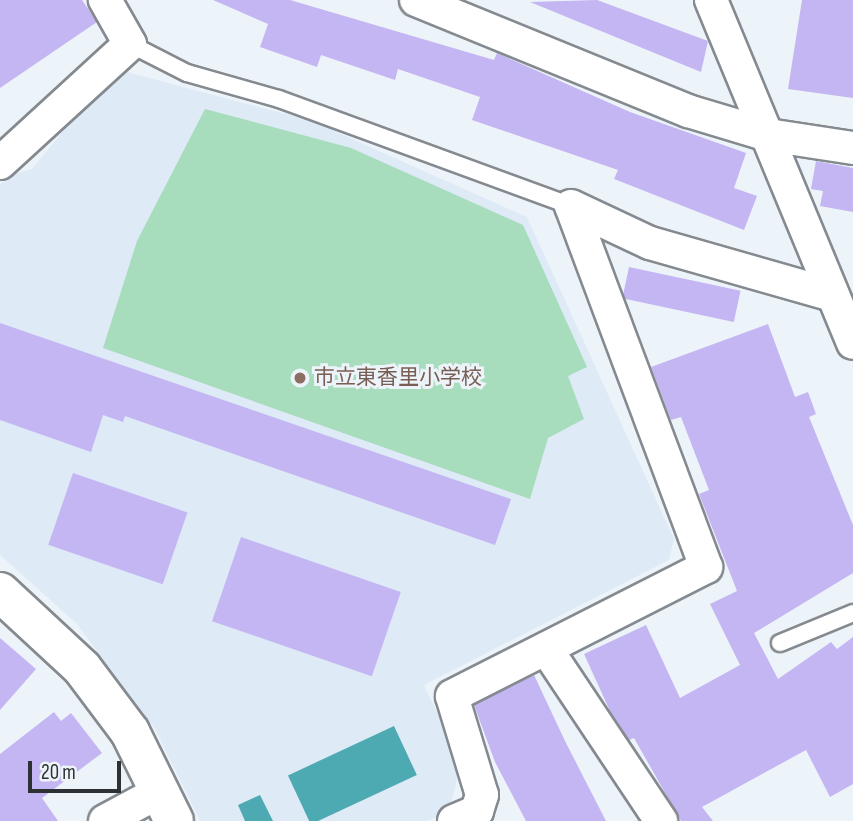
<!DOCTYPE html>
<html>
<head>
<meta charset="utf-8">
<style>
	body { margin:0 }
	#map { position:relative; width:853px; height:821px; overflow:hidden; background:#edf4f9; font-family:"Sofia Sans Condensed","Noto Sans JP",sans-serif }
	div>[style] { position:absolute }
	.built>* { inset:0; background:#deeaf6 }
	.green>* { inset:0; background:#a7dcbd }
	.water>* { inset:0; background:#4eaab2; transform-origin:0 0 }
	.building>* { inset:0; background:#c4b5f3; transform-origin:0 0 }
	.roads { filter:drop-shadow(2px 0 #848a8f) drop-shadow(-2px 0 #848a8f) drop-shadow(0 2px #848a8f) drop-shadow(0 -2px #848a8f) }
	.service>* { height:16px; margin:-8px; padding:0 8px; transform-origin:8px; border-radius:8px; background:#fff }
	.minor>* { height:32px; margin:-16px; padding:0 16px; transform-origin:16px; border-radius:16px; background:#fff }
	.tertiary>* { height:38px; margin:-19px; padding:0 19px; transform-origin:19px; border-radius:19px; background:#fff }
	.dots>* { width:19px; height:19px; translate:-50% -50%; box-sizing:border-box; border:4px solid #edf4f9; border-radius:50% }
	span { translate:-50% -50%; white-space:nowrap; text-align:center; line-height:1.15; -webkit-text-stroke:6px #edf4f9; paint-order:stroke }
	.education-label { font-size:21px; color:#785e54 }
	.left { translate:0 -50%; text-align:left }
	.scale { position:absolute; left:28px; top:761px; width:93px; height:32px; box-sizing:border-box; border:4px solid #2e3133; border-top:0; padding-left:9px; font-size:21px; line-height:24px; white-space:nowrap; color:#2e3133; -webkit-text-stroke:5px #edf4f9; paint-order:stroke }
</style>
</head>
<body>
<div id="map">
	<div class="built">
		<div style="clip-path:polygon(123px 71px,312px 121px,527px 217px,674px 539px,669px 560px,424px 685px,461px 763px,449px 812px,428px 821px,200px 821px,155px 729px,76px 623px,0 555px,0 185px,8px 176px,32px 169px,107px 78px)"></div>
	</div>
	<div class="green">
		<div style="clip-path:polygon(205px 109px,351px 148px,523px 225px,587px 367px,568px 376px,584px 419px,548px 438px,530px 499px,103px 348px,137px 241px)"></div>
	</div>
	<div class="water">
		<div style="left:394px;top:726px;width:54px;height:117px;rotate:65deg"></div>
		<div style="clip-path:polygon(260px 795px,273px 821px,245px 821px,238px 805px)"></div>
	</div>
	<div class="building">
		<div style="clip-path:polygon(0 0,82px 0,97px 22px,0 88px)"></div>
		<div style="clip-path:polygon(213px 0,290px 0,494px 60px,497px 53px,630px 112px,746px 153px,734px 188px,757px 196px,744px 230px,614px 179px,618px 170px,472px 120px,480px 97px,398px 69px,395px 80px,321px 55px,317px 67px,260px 47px,268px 24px)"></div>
		<div style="clip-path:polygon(597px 0,708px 41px,701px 72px,530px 2px)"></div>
		<div style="clip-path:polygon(802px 0,853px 0,853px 98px,788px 89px)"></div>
		<div style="clip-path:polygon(816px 161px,853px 168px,853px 212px,820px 206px,823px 191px,811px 189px)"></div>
		<div style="left:629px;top:267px;width:114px;height:32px;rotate:12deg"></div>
		<div style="clip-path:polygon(0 323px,511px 499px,495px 545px,125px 416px,123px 422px,103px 415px,91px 452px,0 420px)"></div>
		<div style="clip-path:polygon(768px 324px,795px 397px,808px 392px,816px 414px,809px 417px,853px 525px,853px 573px,754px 633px,778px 679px,831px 642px,837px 649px,853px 637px,853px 784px,830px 797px,806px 750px,702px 807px,713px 821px,681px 821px,634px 738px,629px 740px,610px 711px,584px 654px,646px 625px,680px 698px,740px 665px,710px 604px,737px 591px,699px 494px,709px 490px,681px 417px,671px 420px,651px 367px)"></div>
		<div style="left:73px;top:473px;width:121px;height:76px;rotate:19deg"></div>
		<div style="left:241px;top:537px;width:169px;height:89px;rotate:19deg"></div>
		<div style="clip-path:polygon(0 638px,36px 669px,0 710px)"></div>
		<div style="clip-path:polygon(534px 675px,565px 741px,606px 821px,526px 821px,495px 762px,474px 705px)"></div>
		<div style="clip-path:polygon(54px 712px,61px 721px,71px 713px,102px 753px,42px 798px,58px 821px,0 821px,0 754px)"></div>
	</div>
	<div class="roads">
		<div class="service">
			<div style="left:130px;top:44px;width:64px;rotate:27deg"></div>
			<div style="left:187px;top:73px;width:96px;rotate:15.8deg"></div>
			<div style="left:279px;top:99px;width:311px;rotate:20.1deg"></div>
			<div style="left:780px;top:643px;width:79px;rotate:-22.3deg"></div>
		</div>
		<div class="minor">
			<div style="left:416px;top:0;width:294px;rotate:22.2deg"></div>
			<div style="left:688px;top:111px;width:84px;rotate:16.7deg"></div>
			<div style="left:768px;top:135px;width:86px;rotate:8.7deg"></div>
			<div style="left:711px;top:0;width:371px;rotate:67.5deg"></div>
			<div style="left:0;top:163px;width:176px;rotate:-42.5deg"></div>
			<div style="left:130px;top:44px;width:51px;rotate:-119.6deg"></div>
			<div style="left:571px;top:206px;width:87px;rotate:25.1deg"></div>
			<div style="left:650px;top:243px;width:190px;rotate:15.9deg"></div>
			<div style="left:547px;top:650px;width:206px;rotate:56.3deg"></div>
			<div style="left:105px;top:821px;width:64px;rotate:-28.2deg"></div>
			<div style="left:454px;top:821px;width:25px;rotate:-23deg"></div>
			<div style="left:477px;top:811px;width:17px;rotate:-73deg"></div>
			<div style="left:482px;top:795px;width:103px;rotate:-106.9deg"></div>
			<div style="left:452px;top:696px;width:285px;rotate:-26.9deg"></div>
			<div style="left:706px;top:567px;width:385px;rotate:-110.5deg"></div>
		</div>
		<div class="tertiary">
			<div style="left:0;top:592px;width:112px;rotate:42.8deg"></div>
			<div style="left:82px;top:668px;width:80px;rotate:53.1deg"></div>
			<div style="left:130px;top:732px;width:99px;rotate:63.7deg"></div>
		</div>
	</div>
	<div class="dots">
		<div style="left:300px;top:378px;background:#8d6e63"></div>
	</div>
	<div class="education-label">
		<span class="left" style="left:314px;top:378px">市立東香里小学校</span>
	</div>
	<div class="scale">20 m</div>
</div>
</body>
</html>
